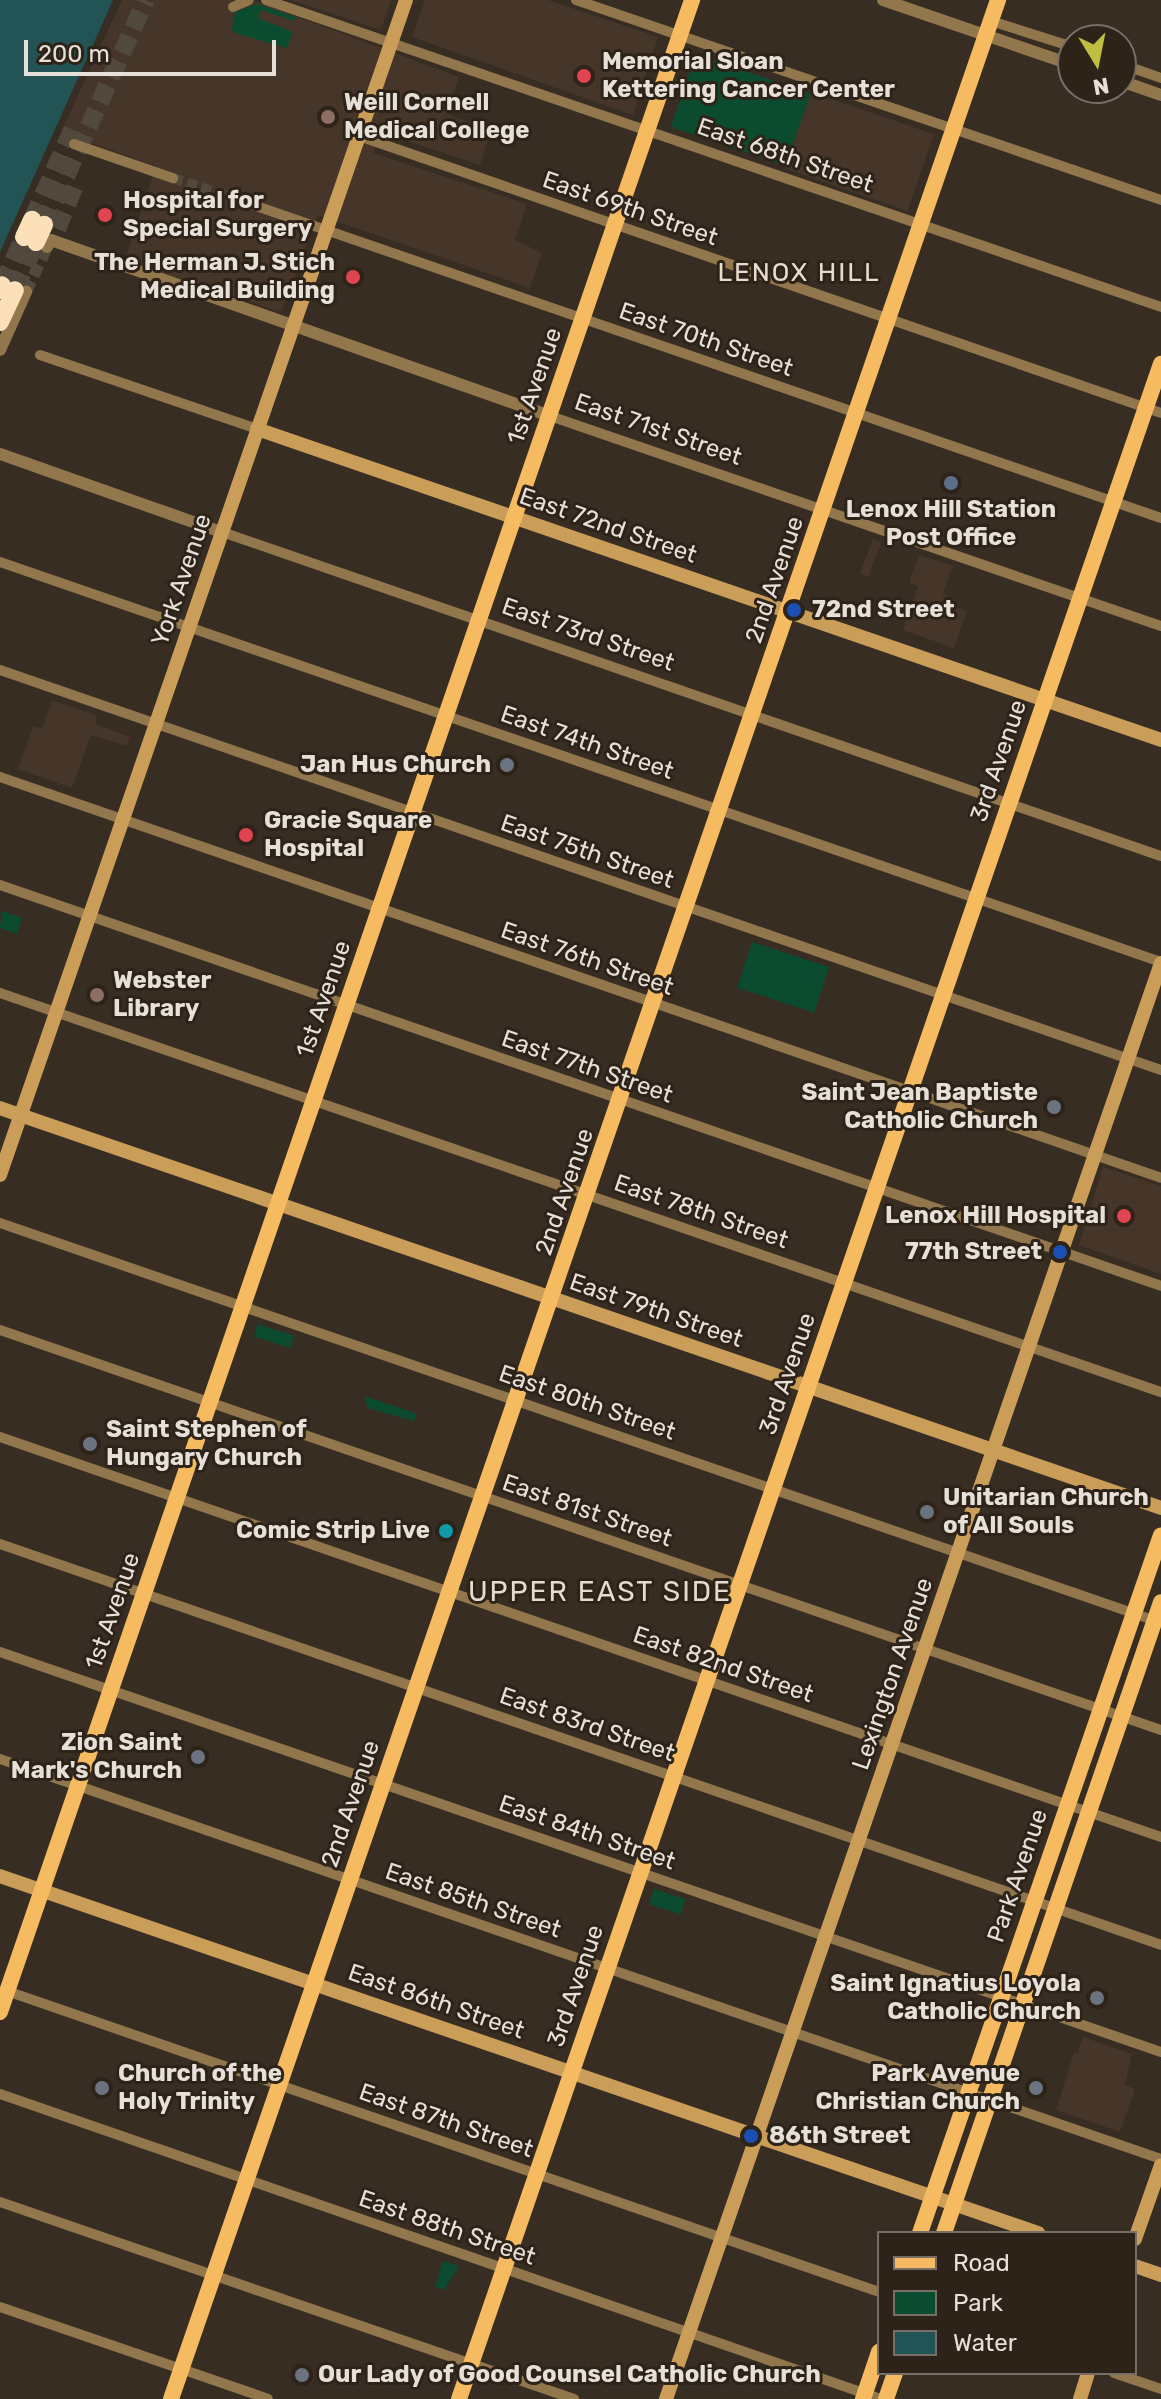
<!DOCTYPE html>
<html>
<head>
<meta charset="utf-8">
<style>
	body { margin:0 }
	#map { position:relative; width:1161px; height:2399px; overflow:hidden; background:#372d23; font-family:Rubik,sans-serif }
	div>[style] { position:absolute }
	.built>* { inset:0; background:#453629; transform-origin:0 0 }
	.green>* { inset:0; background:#0b4c30; transform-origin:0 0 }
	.water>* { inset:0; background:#225456 }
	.minor-tunnel>* { height:10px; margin-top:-5px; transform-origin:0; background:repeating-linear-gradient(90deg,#51483e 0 10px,transparent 0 15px) }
	.tertiary-tunnel>* { height:12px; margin-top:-6px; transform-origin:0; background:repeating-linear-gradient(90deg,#51483e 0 12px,transparent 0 18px) }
	.motorway-tunnel>* { height:18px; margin-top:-9px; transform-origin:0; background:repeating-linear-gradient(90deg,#51483e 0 18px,transparent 0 27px) }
	.minor>* { height:10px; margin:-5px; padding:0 5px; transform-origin:5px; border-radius:5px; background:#92764c }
	.tertiary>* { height:12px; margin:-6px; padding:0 6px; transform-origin:6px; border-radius:6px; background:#92764c }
	.secondary>* { height:14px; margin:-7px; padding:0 7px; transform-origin:7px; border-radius:7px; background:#ca9d59 }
	.primary>* { height:16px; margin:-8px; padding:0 8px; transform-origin:8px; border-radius:8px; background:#f6bb60 }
	.motorway>* { height:18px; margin:-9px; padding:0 9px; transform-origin:9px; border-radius:9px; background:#fce0b9 }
	.dots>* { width:22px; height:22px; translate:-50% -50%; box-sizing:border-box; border:4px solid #2d2319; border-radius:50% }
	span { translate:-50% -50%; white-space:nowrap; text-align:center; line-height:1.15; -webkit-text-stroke:6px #2d2319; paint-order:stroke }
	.poi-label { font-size:24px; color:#e7e0d9; font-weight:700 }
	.left { translate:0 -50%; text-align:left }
	.right { translate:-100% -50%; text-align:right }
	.street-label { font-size:24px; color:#e7e0d9 }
	.neighbourhood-label { font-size:26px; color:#e8dacd; letter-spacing:2px }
	.quarter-label { font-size:28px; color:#e8dacd; letter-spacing:2px }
	.legend { position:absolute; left:877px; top:2231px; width:260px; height:144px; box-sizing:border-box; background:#2d2319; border:2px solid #776f66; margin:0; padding:10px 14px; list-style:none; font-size:24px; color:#e7e0d9 }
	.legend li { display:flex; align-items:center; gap:16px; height:40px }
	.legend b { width:40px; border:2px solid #776f66 }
	.north { position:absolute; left:1057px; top:24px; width:80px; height:80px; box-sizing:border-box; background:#2d2319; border:2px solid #776f66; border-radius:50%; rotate:170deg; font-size:22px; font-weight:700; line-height:32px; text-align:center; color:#e7e0d9 }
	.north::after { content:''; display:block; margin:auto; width:28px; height:36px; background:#bfbe41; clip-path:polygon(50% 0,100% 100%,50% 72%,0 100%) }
	.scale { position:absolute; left:24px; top:40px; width:252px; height:36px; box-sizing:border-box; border:4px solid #e7e0d9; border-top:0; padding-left:10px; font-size:24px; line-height:28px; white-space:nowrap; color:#e7e0d9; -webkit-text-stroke:6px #2d2319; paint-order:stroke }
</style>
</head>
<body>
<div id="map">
	<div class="built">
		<div style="clip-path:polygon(122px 0,252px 0,459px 77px,446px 114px,491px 130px,480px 165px,383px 133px,373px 153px,527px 204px,515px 240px,542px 253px,530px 288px,318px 215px,281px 312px,125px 260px,156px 166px,61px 132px)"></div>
		<div style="clip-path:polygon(291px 0,391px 0,381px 30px)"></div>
		<div style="clip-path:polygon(425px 0,548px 0,658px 37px,633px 115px,412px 37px)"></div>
		<div style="left:811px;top:92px;width:130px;height:81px;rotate:19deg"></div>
		<div style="left:873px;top:539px;width:9px;height:37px;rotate:21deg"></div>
		<div style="clip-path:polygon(919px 555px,953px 566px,943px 594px,951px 597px,949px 605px,967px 611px,954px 648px,903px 630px,918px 586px,909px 583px)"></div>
		<div style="clip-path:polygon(52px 700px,97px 716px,95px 724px,130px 737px,127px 746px,91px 735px,72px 788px,18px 769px,33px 726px,42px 729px)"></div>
		<div style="clip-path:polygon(1103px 1167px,1161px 1186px,1161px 1274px,1079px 1245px)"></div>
		<div style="clip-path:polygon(1083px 2037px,1132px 2054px,1125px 2085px,1135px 2089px,1120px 2132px,1056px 2110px,1074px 2053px,1078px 2053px)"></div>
	</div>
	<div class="green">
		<div style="clip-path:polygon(257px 4px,296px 17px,294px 21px,261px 10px,258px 18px,293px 32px,287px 48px,235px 33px,232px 29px,235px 12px)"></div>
		<div style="left:696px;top:54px;width:121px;height:77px;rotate:19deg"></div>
		<div style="clip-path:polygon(2px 911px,22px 918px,17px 934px,0 928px)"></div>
		<div style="left:752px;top:942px;width:81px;height:48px;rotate:18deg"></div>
		<div style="left:258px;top:1324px;width:38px;height:13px;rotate:18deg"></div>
		<div style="clip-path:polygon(365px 1396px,417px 1414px,414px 1421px,367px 1408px)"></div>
		<div style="left:654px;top:1889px;width:33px;height:16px;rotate:18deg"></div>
		<div style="clip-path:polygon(443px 2261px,459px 2266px,444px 2290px,435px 2287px)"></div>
	</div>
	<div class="water">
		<div style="clip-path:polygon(0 0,113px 0,0 252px)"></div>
	</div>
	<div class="minor-tunnel">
		<div style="left:173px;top:178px;width:70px;rotate:18.4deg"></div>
	</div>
	<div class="tertiary-tunnel">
		<div style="left:26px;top:292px;width:50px;rotate:-65deg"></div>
	</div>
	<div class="motorway-tunnel">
		<div style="left:32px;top:220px;width:103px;rotate:-65.9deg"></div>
		<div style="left:44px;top:225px;width:247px;rotate:-65.6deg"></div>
		<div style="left:57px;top:229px;width:50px;rotate:-67.6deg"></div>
		<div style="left:2px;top:285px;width:53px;rotate:-65.4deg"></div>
		<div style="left:15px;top:290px;width:52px;rotate:-66.4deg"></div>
	</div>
	<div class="minor">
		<div style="left:266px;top:0;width:946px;rotate:18.93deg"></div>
		<div style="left:576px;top:0;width:618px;rotate:18.87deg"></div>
		<div style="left:233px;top:7px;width:17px;rotate:-24deg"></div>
		<div style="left:991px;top:21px;width:86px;rotate:17.6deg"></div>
		<div style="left:1121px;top:64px;width:42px;rotate:19.3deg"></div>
		<div style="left:359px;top:136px;width:848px;rotate:19.05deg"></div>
		<div style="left:74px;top:144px;width:105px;rotate:19deg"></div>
		<div style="left:239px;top:200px;width:975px;rotate:19.03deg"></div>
		<div style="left:40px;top:355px;width:229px;rotate:18.8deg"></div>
		<div style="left:550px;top:416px;width:646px;rotate:18.97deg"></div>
		<div style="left:222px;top:532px;width:993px;rotate:19.04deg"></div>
		<div style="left:0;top:562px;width:1228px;rotate:19.01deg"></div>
		<div style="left:0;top:670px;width:1228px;rotate:19.01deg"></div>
		<div style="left:0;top:777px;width:1228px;rotate:19.05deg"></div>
		<div style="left:0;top:885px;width:1228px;rotate:19.05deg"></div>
		<div style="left:0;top:993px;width:1228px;rotate:18.97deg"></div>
		<div style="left:0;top:1223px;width:1226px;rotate:19deg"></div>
		<div style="left:0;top:1330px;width:1228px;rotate:19.01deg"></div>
		<div style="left:0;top:1437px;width:1228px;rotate:19.01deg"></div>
		<div style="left:0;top:1544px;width:1228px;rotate:19.05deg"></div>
		<div style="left:0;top:1652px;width:1228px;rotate:19.01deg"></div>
		<div style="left:0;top:1759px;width:1228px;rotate:19.01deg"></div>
		<div style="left:4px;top:1990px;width:926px;rotate:19.04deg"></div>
		<div style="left:0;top:2094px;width:932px;rotate:19.1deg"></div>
		<div style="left:0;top:2202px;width:607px;rotate:18.94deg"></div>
		<div style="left:0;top:2307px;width:283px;rotate:18.9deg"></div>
		<div style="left:1114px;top:2373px;width:50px;rotate:18.8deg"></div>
	</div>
	<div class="tertiary">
		<div style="left:883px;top:0;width:201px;rotate:18.9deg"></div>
		<div style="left:1121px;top:81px;width:42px;rotate:19.3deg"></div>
		<div style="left:47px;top:247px;width:8px;rotate:-60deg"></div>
		<div style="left:51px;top:240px;width:529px;rotate:19.43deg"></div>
		<div style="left:0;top:350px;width:64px;rotate:-65.9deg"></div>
		<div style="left:0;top:454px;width:235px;rotate:19.4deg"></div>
	</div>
	<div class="secondary">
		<div style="left:257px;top:429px;width:956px;rotate:18.98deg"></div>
		<div style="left:0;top:1108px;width:1228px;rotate:19.01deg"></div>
		<div style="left:0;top:1175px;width:1243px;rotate:-70.94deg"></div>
		<div style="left:0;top:1876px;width:1098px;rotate:18.98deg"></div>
		<div style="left:1135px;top:2239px;width:78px;rotate:-70.6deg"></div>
		<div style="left:1135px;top:2266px;width:28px;rotate:19deg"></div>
		<div style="left:666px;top:2399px;width:1519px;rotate:-70.98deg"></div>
		<div style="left:1080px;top:2399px;width:27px;rotate:-73deg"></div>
	</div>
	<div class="primary">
		<div style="left:0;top:2012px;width:2128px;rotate:-71.02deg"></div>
		<div style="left:920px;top:2233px;width:738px;rotate:-70.95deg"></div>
		<div style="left:944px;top:2233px;width:667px;rotate:-71.02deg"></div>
		<div style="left:171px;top:2399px;width:2538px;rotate:-70.98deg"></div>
		<div style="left:459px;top:2399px;width:2153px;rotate:-70.97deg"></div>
		<div style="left:863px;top:2399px;width:50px;rotate:-71.2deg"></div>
		<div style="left:886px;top:2399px;width:28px;rotate:-71deg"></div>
	</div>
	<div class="motorway">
		<div style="left:24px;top:237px;width:19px;rotate:-65deg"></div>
		<div style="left:36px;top:242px;width:19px;rotate:-65deg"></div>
		<div style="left:0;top:290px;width:5px;rotate:-68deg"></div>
		<div style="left:0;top:322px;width:35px;rotate:-65deg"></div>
	</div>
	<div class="dots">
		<div style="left:584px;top:76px;background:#e0444e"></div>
		<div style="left:328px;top:117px;background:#8d6e63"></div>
		<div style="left:105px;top:215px;background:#e0444e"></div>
		<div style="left:353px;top:277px;background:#e0444e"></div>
		<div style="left:951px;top:483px;background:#5c6f8a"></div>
		<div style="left:794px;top:610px;background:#1a4fb4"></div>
		<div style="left:507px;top:765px;background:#6b7280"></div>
		<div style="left:246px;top:835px;background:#e0444e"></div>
		<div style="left:97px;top:995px;background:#8d6e63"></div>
		<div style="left:1054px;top:1107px;background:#6b7280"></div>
		<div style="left:1124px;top:1216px;background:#e0444e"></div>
		<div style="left:1060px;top:1252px;background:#1a4fb4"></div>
		<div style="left:90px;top:1444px;background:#6b7280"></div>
		<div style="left:927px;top:1512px;background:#6b7280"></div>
		<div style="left:446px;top:1531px;background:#0f9aa8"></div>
		<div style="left:198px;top:1757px;background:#6b7280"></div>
		<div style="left:1097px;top:1998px;background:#6b7280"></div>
		<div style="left:102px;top:2088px;background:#6b7280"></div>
		<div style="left:1036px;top:2088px;background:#6b7280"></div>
		<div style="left:751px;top:2136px;background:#1a4fb4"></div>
		<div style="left:302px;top:2375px;background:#6b7280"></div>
	</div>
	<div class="poi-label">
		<span class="left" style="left:602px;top:76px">Memorial Sloan<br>Kettering Cancer Center</span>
		<span class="left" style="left:344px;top:117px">Weill Cornell<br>Medical College</span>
		<span class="left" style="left:123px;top:215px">Hospital for<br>Special Surgery</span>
		<span class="right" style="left:335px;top:277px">The Herman J. Stich<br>Medical Building</span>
		<span style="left:951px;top:524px">Lenox Hill Station<br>Post Office</span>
		<span class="left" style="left:812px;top:610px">72nd Street</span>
		<span class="right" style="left:491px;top:765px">Jan Hus Church</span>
		<span class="left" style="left:264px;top:835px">Gracie Square<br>Hospital</span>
		<span class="left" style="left:113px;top:995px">Webster<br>Library</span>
		<span class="right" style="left:1038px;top:1107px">Saint Jean Baptiste<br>Catholic Church</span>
		<span class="right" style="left:1106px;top:1216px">Lenox Hill Hospital</span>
		<span class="right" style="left:1042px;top:1252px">77th Street</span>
		<span class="left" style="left:106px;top:1444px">Saint Stephen of<br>Hungary Church</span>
		<span class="left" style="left:943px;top:1512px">Unitarian Church<br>of All Souls</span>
		<span class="right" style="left:430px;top:1531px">Comic Strip Live</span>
		<span class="right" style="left:182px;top:1757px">Zion Saint<br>Mark's Church</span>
		<span class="right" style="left:1081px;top:1998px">Saint Ignatius Loyola<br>Catholic Church</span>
		<span class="left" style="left:118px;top:2088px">Church of the<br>Holy Trinity</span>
		<span class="right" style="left:1020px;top:2088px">Park Avenue<br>Christian Church</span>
		<span class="left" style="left:769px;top:2136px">86th Street</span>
		<span class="left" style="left:318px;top:2375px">Our Lady of Good Counsel Catholic Church</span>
	</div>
	<div class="street-label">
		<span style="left:785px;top:156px;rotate:19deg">East 68th Street</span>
		<span style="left:630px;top:209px;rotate:19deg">East 69th Street</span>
		<span style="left:706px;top:340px;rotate:19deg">East 70th Street</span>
		<span style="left:535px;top:386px;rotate:-71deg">1st Avenue</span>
		<span style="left:658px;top:430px;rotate:19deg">East 71st Street</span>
		<span style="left:608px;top:526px;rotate:19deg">East 72nd Street</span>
		<span style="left:182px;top:580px;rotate:-71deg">York Avenue</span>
		<span style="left:775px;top:580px;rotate:-71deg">2nd Avenue</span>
		<span style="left:588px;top:635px;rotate:19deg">East 73rd Street</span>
		<span style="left:587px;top:743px;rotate:19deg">East 74th Street</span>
		<span style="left:999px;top:761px;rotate:-71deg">3rd Avenue</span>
		<span style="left:587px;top:852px;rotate:19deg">East 75th Street</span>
		<span style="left:587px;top:959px;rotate:19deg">East 76th Street</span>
		<span style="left:324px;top:999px;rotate:-71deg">1st Avenue</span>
		<span style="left:587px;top:1067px;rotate:19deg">East 77th Street</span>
		<span style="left:565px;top:1192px;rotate:-71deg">2nd Avenue</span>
		<span style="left:701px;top:1212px;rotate:19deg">East 78th Street</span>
		<span style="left:656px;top:1311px;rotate:19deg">East 79th Street</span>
		<span style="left:788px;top:1374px;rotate:-71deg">3rd Avenue</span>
		<span style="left:587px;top:1403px;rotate:19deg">East 80th Street</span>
		<span style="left:587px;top:1511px;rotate:19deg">East 81st Street</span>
		<span style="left:113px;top:1611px;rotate:-71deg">1st Avenue</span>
		<span style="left:723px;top:1665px;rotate:19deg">East 82nd Street</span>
		<span style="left:893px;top:1674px;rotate:-71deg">Lexington Avenue</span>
		<span style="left:587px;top:1725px;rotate:19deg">East 83rd Street</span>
		<span style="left:351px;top:1804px;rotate:-71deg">2nd Avenue</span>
		<span style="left:587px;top:1833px;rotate:19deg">East 84th Street</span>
		<span style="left:1018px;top:1876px;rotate:-71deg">Park Avenue</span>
		<span style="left:473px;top:1901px;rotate:19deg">East 85th Street</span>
		<span style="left:576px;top:1986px;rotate:-71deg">3rd Avenue</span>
		<span style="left:436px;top:2002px;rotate:19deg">East 86th Street</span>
		<span style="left:446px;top:2121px;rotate:19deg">East 87th Street</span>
		<span style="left:447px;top:2228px;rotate:19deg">East 88th Street</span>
	</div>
	<div class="neighbourhood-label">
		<span style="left:799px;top:273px">LENOX HILL</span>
	</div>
	<div class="quarter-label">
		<span style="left:600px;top:1592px">UPPER EAST SIDE</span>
	</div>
	<ul class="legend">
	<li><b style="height:10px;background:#f6bb60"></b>Road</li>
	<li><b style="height:22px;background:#0b4c30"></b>Park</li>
	<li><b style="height:22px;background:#225456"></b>Water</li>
	</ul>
	<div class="north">N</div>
	<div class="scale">200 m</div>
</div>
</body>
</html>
